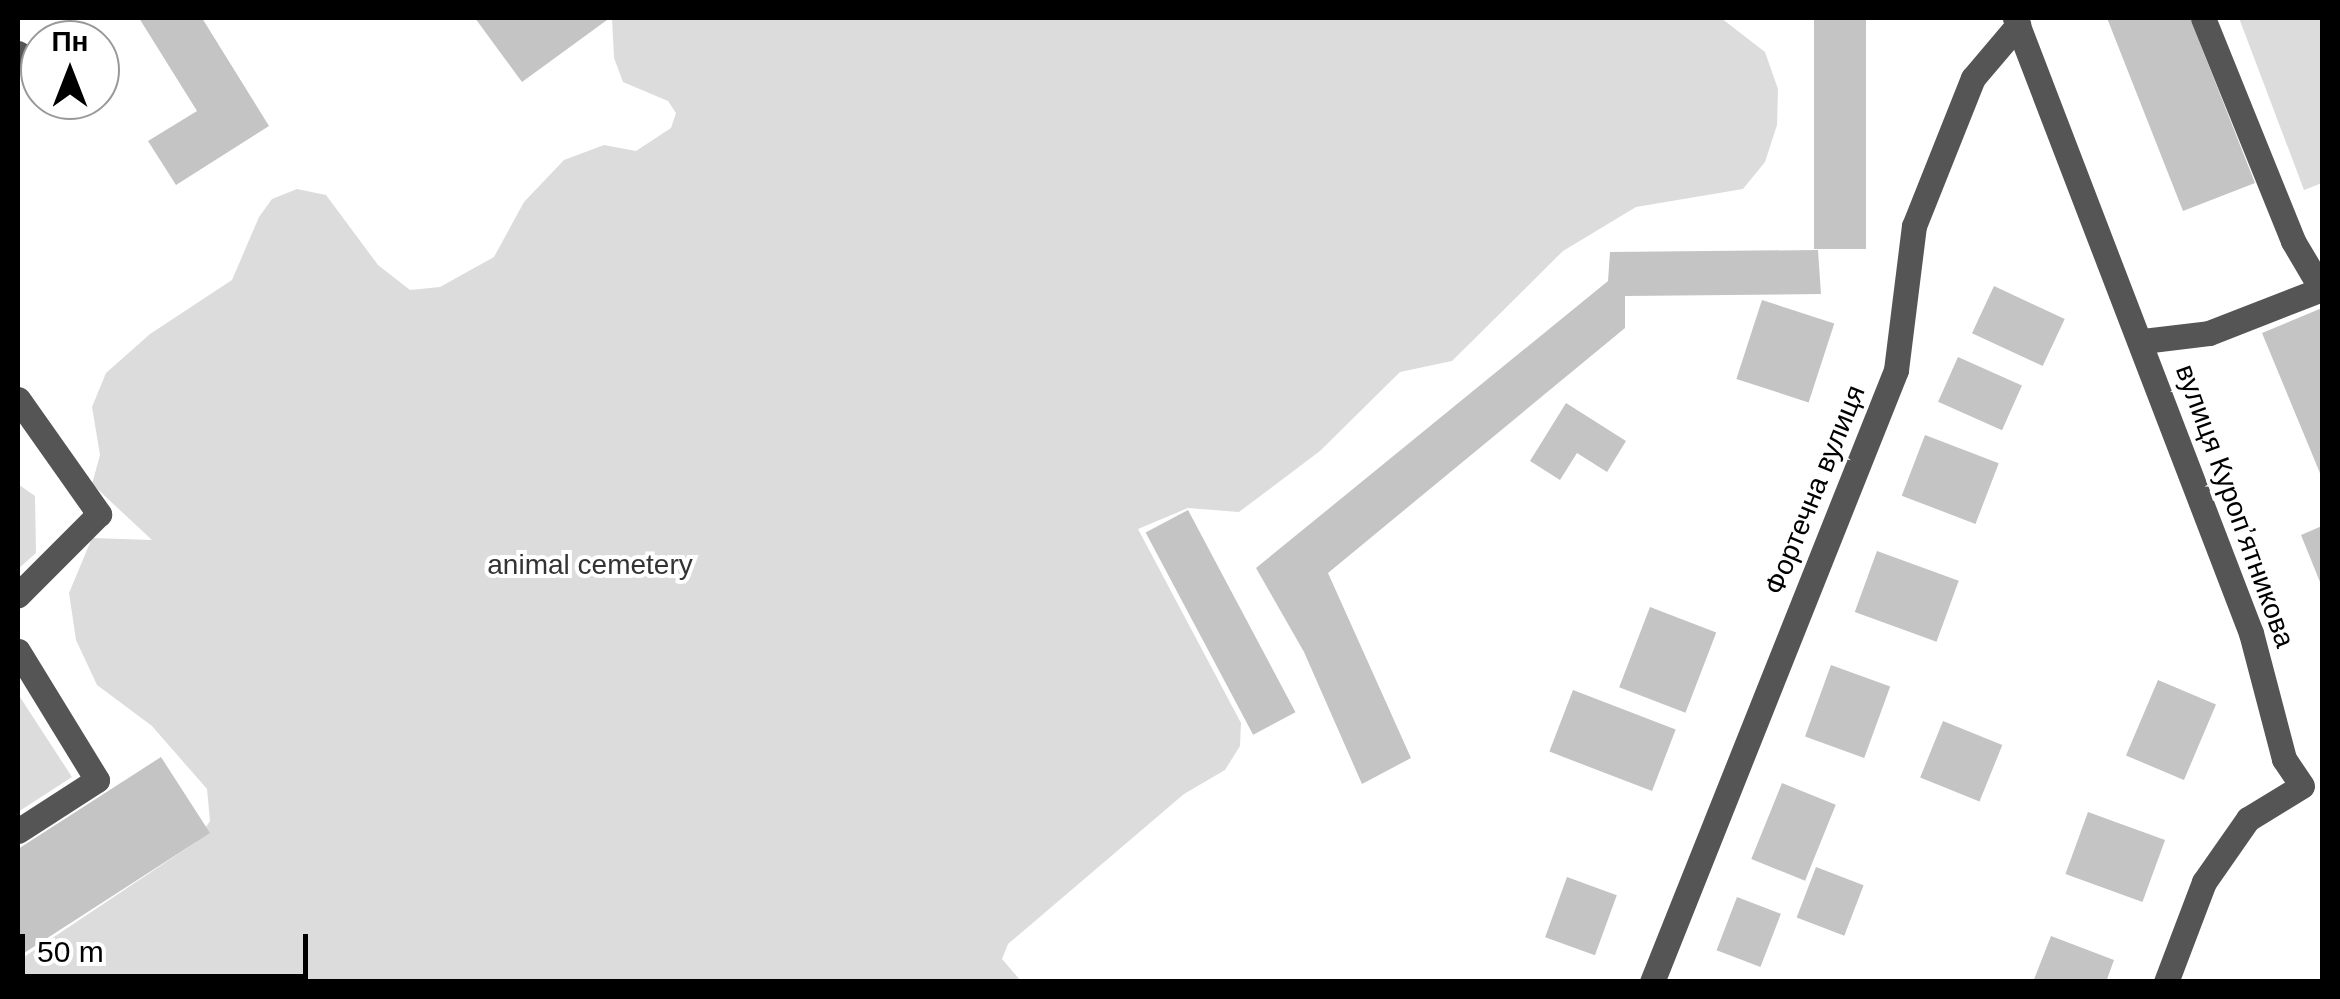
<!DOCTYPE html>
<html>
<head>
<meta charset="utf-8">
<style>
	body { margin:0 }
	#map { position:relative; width:2340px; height:999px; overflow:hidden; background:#fff; font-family:Helvetica,sans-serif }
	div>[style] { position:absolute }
	.green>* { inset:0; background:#dcdcdc }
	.building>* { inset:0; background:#c4c4c4; transform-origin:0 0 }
	.minor>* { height:25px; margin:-12.5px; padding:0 12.5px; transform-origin:12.5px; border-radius:12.5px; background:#555 }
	span { translate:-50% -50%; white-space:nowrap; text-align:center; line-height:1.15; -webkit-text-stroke:8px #fff; paint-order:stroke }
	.street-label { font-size:28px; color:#000 }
	.park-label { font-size:28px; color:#333 }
	.frame { position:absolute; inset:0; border:20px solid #000; pointer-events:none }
	.north { position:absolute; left:20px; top:20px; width:100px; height:100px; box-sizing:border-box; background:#fff; border:2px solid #999; border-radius:50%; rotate:0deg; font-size:28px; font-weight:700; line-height:40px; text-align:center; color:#000 }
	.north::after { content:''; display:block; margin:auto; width:35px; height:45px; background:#000; clip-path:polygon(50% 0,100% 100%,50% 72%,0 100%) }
	.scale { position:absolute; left:20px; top:934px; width:288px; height:45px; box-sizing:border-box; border:5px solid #000; border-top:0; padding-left:12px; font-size:30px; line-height:35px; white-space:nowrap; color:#000; -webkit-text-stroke:8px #fff; paint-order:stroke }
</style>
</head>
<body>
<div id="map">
	<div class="green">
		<div style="clip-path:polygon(612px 18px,1721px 18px,1765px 52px,1778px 89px,1777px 125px,1765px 162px,1743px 189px,1636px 207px,1563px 251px,1452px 361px,1400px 372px,1320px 451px,1239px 512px,1188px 508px,1138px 529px,1241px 723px,1240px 746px,1225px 770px,1184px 794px,1008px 944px,1002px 959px,1021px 981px,18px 982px,18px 961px,196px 842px,210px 821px,207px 789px,152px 726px,97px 685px,76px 640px,69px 593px,92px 538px,152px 540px,92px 484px,100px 455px,92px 407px,106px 373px,150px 334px,232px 280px,259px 217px,272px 199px,297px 189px,326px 195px,378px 265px,410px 290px,440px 287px,494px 257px,524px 202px,564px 160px,604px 145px,636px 151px,671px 128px,676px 113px,668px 101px,623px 82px,614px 58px)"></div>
		<div style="clip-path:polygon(2239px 18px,2322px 18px,2322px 183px,2304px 190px)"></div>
		<div style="clip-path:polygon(18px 484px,35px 496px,36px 553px,18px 569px)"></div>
		<div style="clip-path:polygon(18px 694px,72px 777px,18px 812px)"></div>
	</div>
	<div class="building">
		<div style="clip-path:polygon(139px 18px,202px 18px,269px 126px,176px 185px,148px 141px,197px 111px)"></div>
		<div style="clip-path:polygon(475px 18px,606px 18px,607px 20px,522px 82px)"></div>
		<div style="left:1814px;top:18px;width:52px;height:231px"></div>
		<div style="clip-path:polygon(2107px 18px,2190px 18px,2255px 183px,2183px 211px)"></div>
		<div style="clip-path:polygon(1818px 250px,1821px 294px,1625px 296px,1625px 328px,1328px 573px,1411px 758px,1362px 784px,1304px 652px,1256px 568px,1608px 281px,1610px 252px)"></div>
		<div style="left:1994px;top:286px;width:78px;height:52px;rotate:25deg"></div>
		<div style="left:1762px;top:300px;width:76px;height:83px;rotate:18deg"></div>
		<div style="clip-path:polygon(2322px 308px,2322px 478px,2262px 333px)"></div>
		<div style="left:1958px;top:357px;width:70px;height:49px;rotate:24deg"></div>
		<div style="clip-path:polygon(1566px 403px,1626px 441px,1607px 472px,1577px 453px,1560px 480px,1530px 461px)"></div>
		<div style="left:1925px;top:435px;width:79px;height:65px;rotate:21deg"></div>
		<div style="left:1188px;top:510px;width:229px;height:48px;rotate:62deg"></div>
		<div style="clip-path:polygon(2322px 526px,2322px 587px,2301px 535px)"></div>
		<div style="left:1877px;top:551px;width:87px;height:65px;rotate:20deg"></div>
		<div style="left:1650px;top:607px;width:71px;height:86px;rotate:21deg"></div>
		<div style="left:1831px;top:665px;width:63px;height:76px;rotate:20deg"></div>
		<div style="left:2158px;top:680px;width:63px;height:82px;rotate:23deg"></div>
		<div style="left:1573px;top:690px;width:110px;height:66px;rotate:21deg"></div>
		<div style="left:1943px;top:721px;width:64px;height:61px;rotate:22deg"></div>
		<div style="clip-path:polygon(161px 757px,210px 833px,18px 957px,18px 849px)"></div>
		<div style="left:1782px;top:783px;width:58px;height:82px;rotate:22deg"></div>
		<div style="left:2088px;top:812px;width:82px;height:66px;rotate:20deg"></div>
		<div style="left:1816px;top:867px;width:51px;height:54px;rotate:21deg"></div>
		<div style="left:1567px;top:877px;width:53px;height:64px;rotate:20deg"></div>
		<div style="left:1737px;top:897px;width:47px;height:57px;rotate:21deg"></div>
		<div style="clip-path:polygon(2051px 936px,2114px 960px,2106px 982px,2033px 982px)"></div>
	</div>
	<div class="minor">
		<div style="left:2015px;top:18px;width:659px;rotate:69.01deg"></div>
		<div style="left:2251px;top:633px;width:130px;rotate:75.3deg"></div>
		<div style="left:2284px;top:759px;width:32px;rotate:56deg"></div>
		<div style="left:2203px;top:18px;width:240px;rotate:68deg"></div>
		<div style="left:2293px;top:241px;width:57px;rotate:59.4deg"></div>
		<div style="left:18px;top:53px;width:26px;rotate:32deg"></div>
		<div style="left:2143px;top:341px;width:66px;rotate:-6.9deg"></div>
		<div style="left:2209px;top:333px;width:121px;rotate:-21.3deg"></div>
		<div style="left:18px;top:399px;width:141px;rotate:54.8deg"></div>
		<div style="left:99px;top:514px;width:115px;rotate:135deg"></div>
		<div style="left:18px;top:651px;width:151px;rotate:58.5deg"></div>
		<div style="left:97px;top:780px;width:94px;rotate:147.2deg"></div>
		<div style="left:1652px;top:982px;width:659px;rotate:-68.26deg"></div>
		<div style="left:1896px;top:370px;width:145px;rotate:-82.9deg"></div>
		<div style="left:1914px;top:226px;width:159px;rotate:-68.3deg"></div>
		<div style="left:1973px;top:78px;width:70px;rotate:-49.7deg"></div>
		<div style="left:2166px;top:982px;width:107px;rotate:-69.2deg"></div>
		<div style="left:2204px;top:882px;width:77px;rotate:-55.1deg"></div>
		<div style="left:2248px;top:819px;width:63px;rotate:-31.4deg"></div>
	</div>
	<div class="street-label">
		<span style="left:1815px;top:490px;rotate:-68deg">Фортечна вулиця</span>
		<span style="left:2235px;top:506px;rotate:70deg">вулиця Куропʼятникова</span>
	</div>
	<div class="park-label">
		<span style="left:590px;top:565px">animal cemetery</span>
	</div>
	<div class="frame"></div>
	<div class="north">Пн</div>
	<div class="scale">50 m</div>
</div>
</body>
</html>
